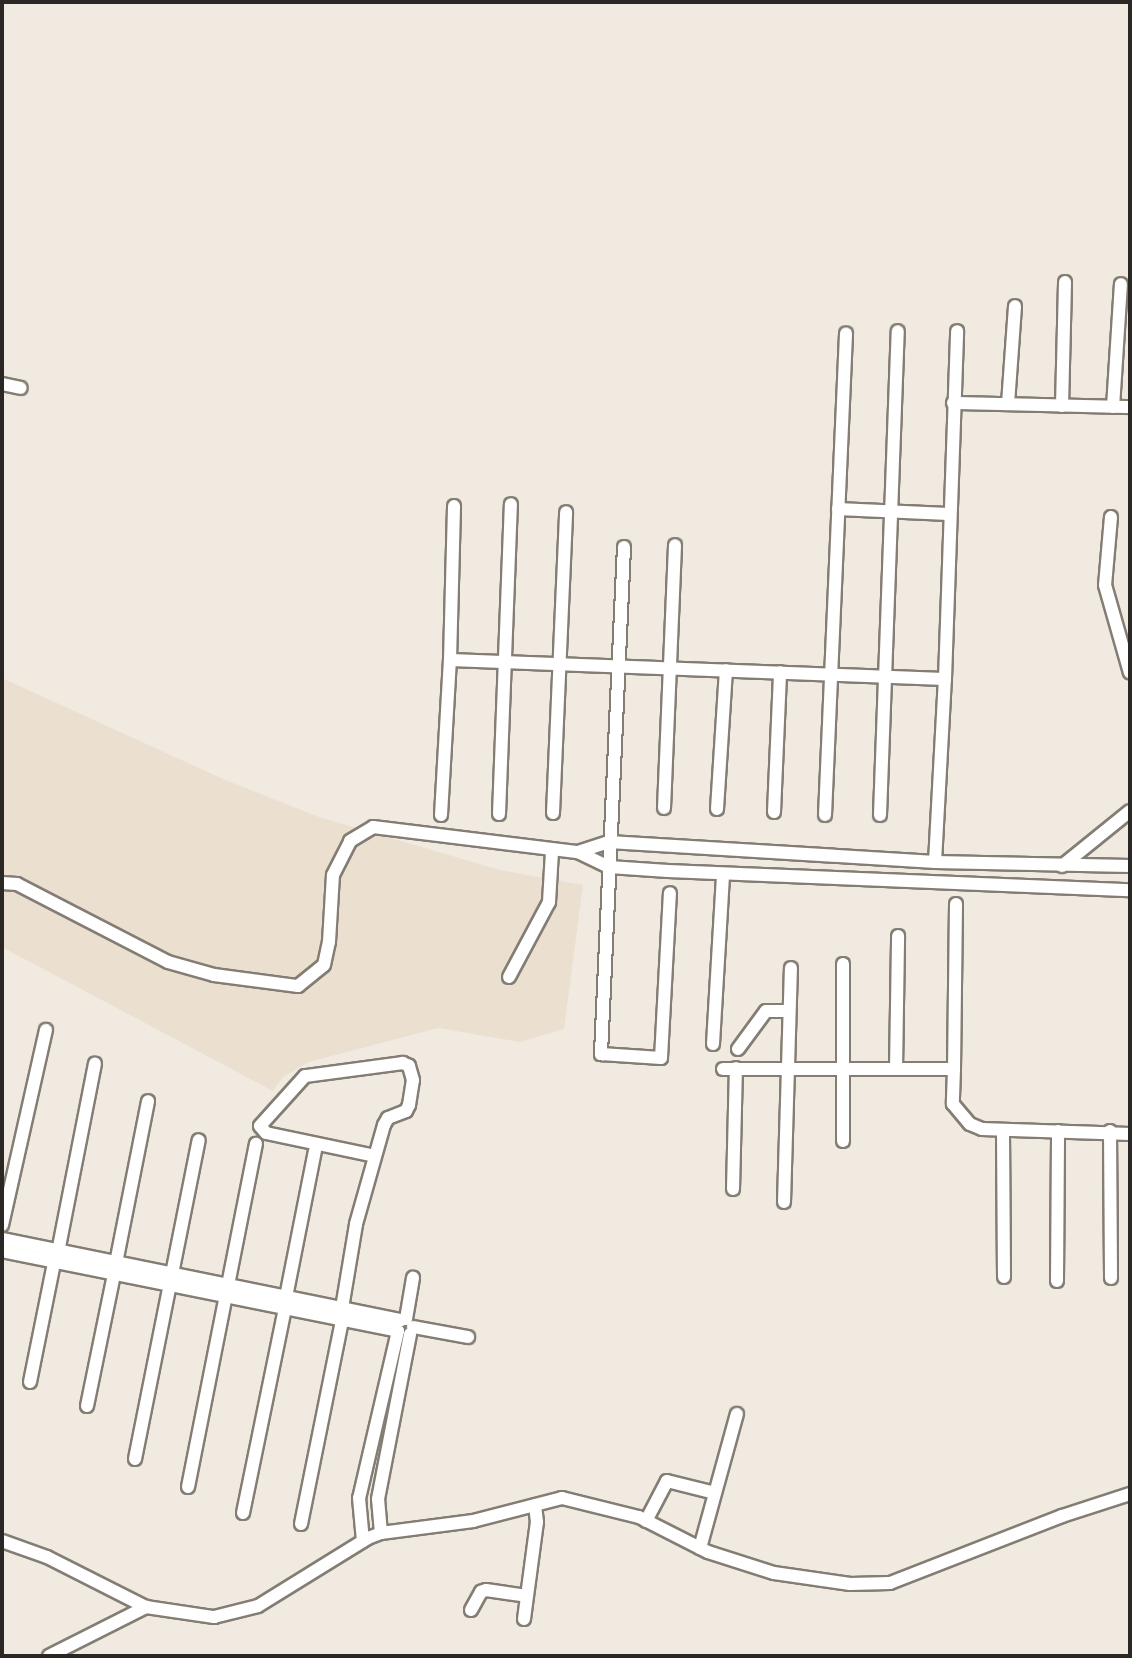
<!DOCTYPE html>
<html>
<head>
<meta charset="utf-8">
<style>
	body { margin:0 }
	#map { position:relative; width:1132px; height:1658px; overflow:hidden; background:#f1eae0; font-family:"DejaVu Sans",sans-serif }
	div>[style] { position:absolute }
	.built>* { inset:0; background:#ebe0cf }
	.roads { filter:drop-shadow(2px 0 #837d74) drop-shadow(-2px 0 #837d74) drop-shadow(0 2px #837d74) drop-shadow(0 -2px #837d74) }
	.minor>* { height:12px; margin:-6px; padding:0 6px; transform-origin:6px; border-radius:6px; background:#fff }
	span { translate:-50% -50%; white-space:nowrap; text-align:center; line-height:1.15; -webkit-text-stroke:5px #fff; paint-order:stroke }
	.frame { position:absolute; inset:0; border:4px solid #2a2724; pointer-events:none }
</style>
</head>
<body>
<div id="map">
	<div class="built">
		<div style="clip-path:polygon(2px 678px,223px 779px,319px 817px,500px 870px,583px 885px,564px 1029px,520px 1042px,438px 1028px,309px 1062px,283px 1077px,273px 1091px,2px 947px)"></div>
	</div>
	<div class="roads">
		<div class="minor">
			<div style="left:2px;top:384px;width:19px;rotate:12deg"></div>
			<div style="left:953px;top:403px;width:177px;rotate:1.3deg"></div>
			<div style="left:1008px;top:404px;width:98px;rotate:-85.9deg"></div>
			<div style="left:1062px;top:406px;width:124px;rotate:-88.6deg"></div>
			<div style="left:1113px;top:407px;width:123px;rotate:-86.3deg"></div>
			<div style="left:838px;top:509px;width:110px;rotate:2.6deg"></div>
			<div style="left:1111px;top:517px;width:68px;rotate:95deg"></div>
			<div style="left:1105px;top:585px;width:91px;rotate:74.1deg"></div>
			<div style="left:624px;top:547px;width:508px;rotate:92.6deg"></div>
			<div style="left:601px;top:1054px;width:60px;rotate:3.8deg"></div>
			<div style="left:661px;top:1058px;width:165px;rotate:-86.9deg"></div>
			<div style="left:450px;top:660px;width:495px;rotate:2.2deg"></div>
			<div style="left:664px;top:808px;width:263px;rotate:-87.6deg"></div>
			<div style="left:717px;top:809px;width:139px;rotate:-86.3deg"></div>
			<div style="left:774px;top:812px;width:140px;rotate:-87.5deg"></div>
			<div style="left:553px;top:813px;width:301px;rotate:-87.5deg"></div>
			<div style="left:499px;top:814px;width:310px;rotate:-87.8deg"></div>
			<div style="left:441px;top:815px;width:155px;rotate:-86.7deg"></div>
			<div style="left:450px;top:660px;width:154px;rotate:-88.5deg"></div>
			<div style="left:825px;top:815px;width:482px;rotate:-87.5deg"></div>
			<div style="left:880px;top:815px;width:484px;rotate:-87.9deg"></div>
			<div style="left:578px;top:852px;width:34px;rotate:26deg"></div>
			<div style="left:609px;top:867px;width:59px;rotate:3.9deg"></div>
			<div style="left:668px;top:871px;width:462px;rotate:2.4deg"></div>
			<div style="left:935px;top:862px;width:183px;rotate:-86.9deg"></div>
			<div style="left:945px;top:679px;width:348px;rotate:-88deg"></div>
			<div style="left:1062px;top:866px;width:87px;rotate:-39deg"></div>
			<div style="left:2px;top:883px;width:15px;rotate:4deg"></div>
			<div style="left:17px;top:884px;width:170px;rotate:27.3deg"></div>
			<div style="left:168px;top:962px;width:48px;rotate:15.8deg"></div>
			<div style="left:214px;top:975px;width:85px;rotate:7.5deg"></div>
			<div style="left:298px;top:986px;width:33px;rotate:-39deg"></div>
			<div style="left:324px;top:965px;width:24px;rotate:-78deg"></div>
			<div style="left:329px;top:942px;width:67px;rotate:-86.6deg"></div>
			<div style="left:333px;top:875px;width:38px;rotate:-63deg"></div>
			<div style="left:350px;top:841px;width:27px;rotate:-31deg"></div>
			<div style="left:373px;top:827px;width:207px;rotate:7deg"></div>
			<div style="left:578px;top:852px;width:33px;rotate:-18deg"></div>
			<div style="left:609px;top:842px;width:327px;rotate:3.5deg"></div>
			<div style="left:935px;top:862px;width:195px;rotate:1.2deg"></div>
			<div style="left:509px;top:977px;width:85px;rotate:-61.9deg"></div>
			<div style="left:549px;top:902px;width:51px;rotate:-86.6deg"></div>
			<div style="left:713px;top:1044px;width:170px;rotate:-86.6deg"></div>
			<div style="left:738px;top:1049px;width:47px;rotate:-53.6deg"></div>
			<div style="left:766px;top:1011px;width:23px"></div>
			<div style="left:723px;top:1069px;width:231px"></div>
			<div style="left:954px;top:1069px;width:35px;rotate:92deg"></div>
			<div style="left:953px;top:1104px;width:26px;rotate:50deg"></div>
			<div style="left:970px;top:1124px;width:13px;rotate:23deg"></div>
			<div style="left:982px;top:1129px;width:148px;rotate:1.9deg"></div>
			<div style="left:896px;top:1069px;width:133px;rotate:-89.1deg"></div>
			<div style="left:954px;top:1069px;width:165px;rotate:-89.3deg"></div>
			<div style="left:1110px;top:1131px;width:147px;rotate:89.6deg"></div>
			<div style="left:1003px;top:1132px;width:145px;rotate:89.6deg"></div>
			<div style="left:843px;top:1141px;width:177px;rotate:-90deg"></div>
			<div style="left:733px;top:1189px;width:121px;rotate:-88.6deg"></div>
			<div style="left:784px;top:1202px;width:234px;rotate:-88.3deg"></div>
			<div style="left:2px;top:1225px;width:200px;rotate:-77.3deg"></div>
			<div style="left:2px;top:1239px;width:407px;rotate:11.5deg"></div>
			<div style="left:2px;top:1251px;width:404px;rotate:11.4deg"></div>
			<div style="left:398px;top:1331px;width:171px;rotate:103.1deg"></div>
			<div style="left:359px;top:1498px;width:43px;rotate:84.7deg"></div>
			<div style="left:58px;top:1252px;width:192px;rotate:-78.9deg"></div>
			<div style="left:116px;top:1263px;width:165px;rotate:-78.8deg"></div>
			<div style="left:1057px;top:1281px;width:150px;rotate:-89.6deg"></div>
			<div style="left:286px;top:1297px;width:149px;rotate:-78.8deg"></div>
			<div style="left:342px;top:1308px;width:85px;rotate:-80.5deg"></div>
			<div style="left:356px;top:1224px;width:103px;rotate:-74.2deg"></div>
			<div style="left:384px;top:1125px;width:8px;rotate:-60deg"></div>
			<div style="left:388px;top:1118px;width:19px;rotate:-21deg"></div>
			<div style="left:406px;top:1111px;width:7px;rotate:-63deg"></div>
			<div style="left:409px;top:1105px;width:25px;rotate:-81deg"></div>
			<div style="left:413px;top:1080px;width:15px;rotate:-106deg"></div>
			<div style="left:409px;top:1066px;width:7px;rotate:-153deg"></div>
			<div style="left:403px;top:1063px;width:99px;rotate:172.4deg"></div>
			<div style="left:305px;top:1076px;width:67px;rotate:132deg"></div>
			<div style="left:260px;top:1126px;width:9px;rotate:49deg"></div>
			<div style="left:266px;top:1133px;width:111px;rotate:11.9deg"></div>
			<div style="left:406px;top:1319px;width:42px;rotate:-80.3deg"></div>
			<div style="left:413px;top:1327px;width:56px;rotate:10.3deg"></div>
			<div style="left:30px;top:1382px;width:121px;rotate:-78.6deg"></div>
			<div style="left:87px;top:1406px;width:134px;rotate:-78.4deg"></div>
			<div style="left:135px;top:1459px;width:325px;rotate:-78.7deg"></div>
			<div style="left:188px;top:1487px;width:350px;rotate:-78.8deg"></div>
			<div style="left:243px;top:1513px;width:209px;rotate:-78.4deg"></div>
			<div style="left:646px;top:1521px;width:45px;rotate:-62.3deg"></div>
			<div style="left:667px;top:1481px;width:49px;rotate:14deg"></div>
			<div style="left:301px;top:1524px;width:208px;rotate:-78.6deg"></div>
			<div style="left:381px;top:1533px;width:34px;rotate:-95deg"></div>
			<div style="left:378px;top:1499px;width:168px;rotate:-79deg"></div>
			<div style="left:2px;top:1541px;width:48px;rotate:19.6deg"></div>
			<div style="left:47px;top:1557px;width:111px;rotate:26.8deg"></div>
			<div style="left:146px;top:1607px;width:69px;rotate:8.4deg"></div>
			<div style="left:214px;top:1617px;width:45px;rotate:-14deg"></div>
			<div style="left:258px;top:1606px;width:129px;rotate:-31.7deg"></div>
			<div style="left:368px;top:1538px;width:14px;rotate:-21deg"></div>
			<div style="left:381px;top:1533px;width:93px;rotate:-7.4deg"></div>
			<div style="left:473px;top:1521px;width:92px;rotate:-14.5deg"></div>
			<div style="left:562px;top:1498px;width:79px;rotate:13.9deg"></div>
			<div style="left:639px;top:1517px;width:77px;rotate:26.9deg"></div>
			<div style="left:708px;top:1552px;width:69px;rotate:17.7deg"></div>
			<div style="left:774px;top:1573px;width:77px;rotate:8.2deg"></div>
			<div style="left:850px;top:1584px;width:40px;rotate:-1.4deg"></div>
			<div style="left:890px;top:1583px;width:185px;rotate:-21.3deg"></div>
			<div style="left:1062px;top:1516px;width:71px;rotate:-17.9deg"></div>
			<div style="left:700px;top:1548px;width:139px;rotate:-74.6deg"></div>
			<div style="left:471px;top:1610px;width:21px;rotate:-61deg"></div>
			<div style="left:481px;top:1592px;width:5px;rotate:-22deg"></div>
			<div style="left:486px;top:1590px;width:41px;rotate:8.3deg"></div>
			<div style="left:524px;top:1619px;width:98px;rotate:-82.4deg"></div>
			<div style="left:537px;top:1522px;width:17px;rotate:-97deg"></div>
			<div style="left:49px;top:1656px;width:109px;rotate:-26.8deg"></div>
		</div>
	</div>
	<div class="frame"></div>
</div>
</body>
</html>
